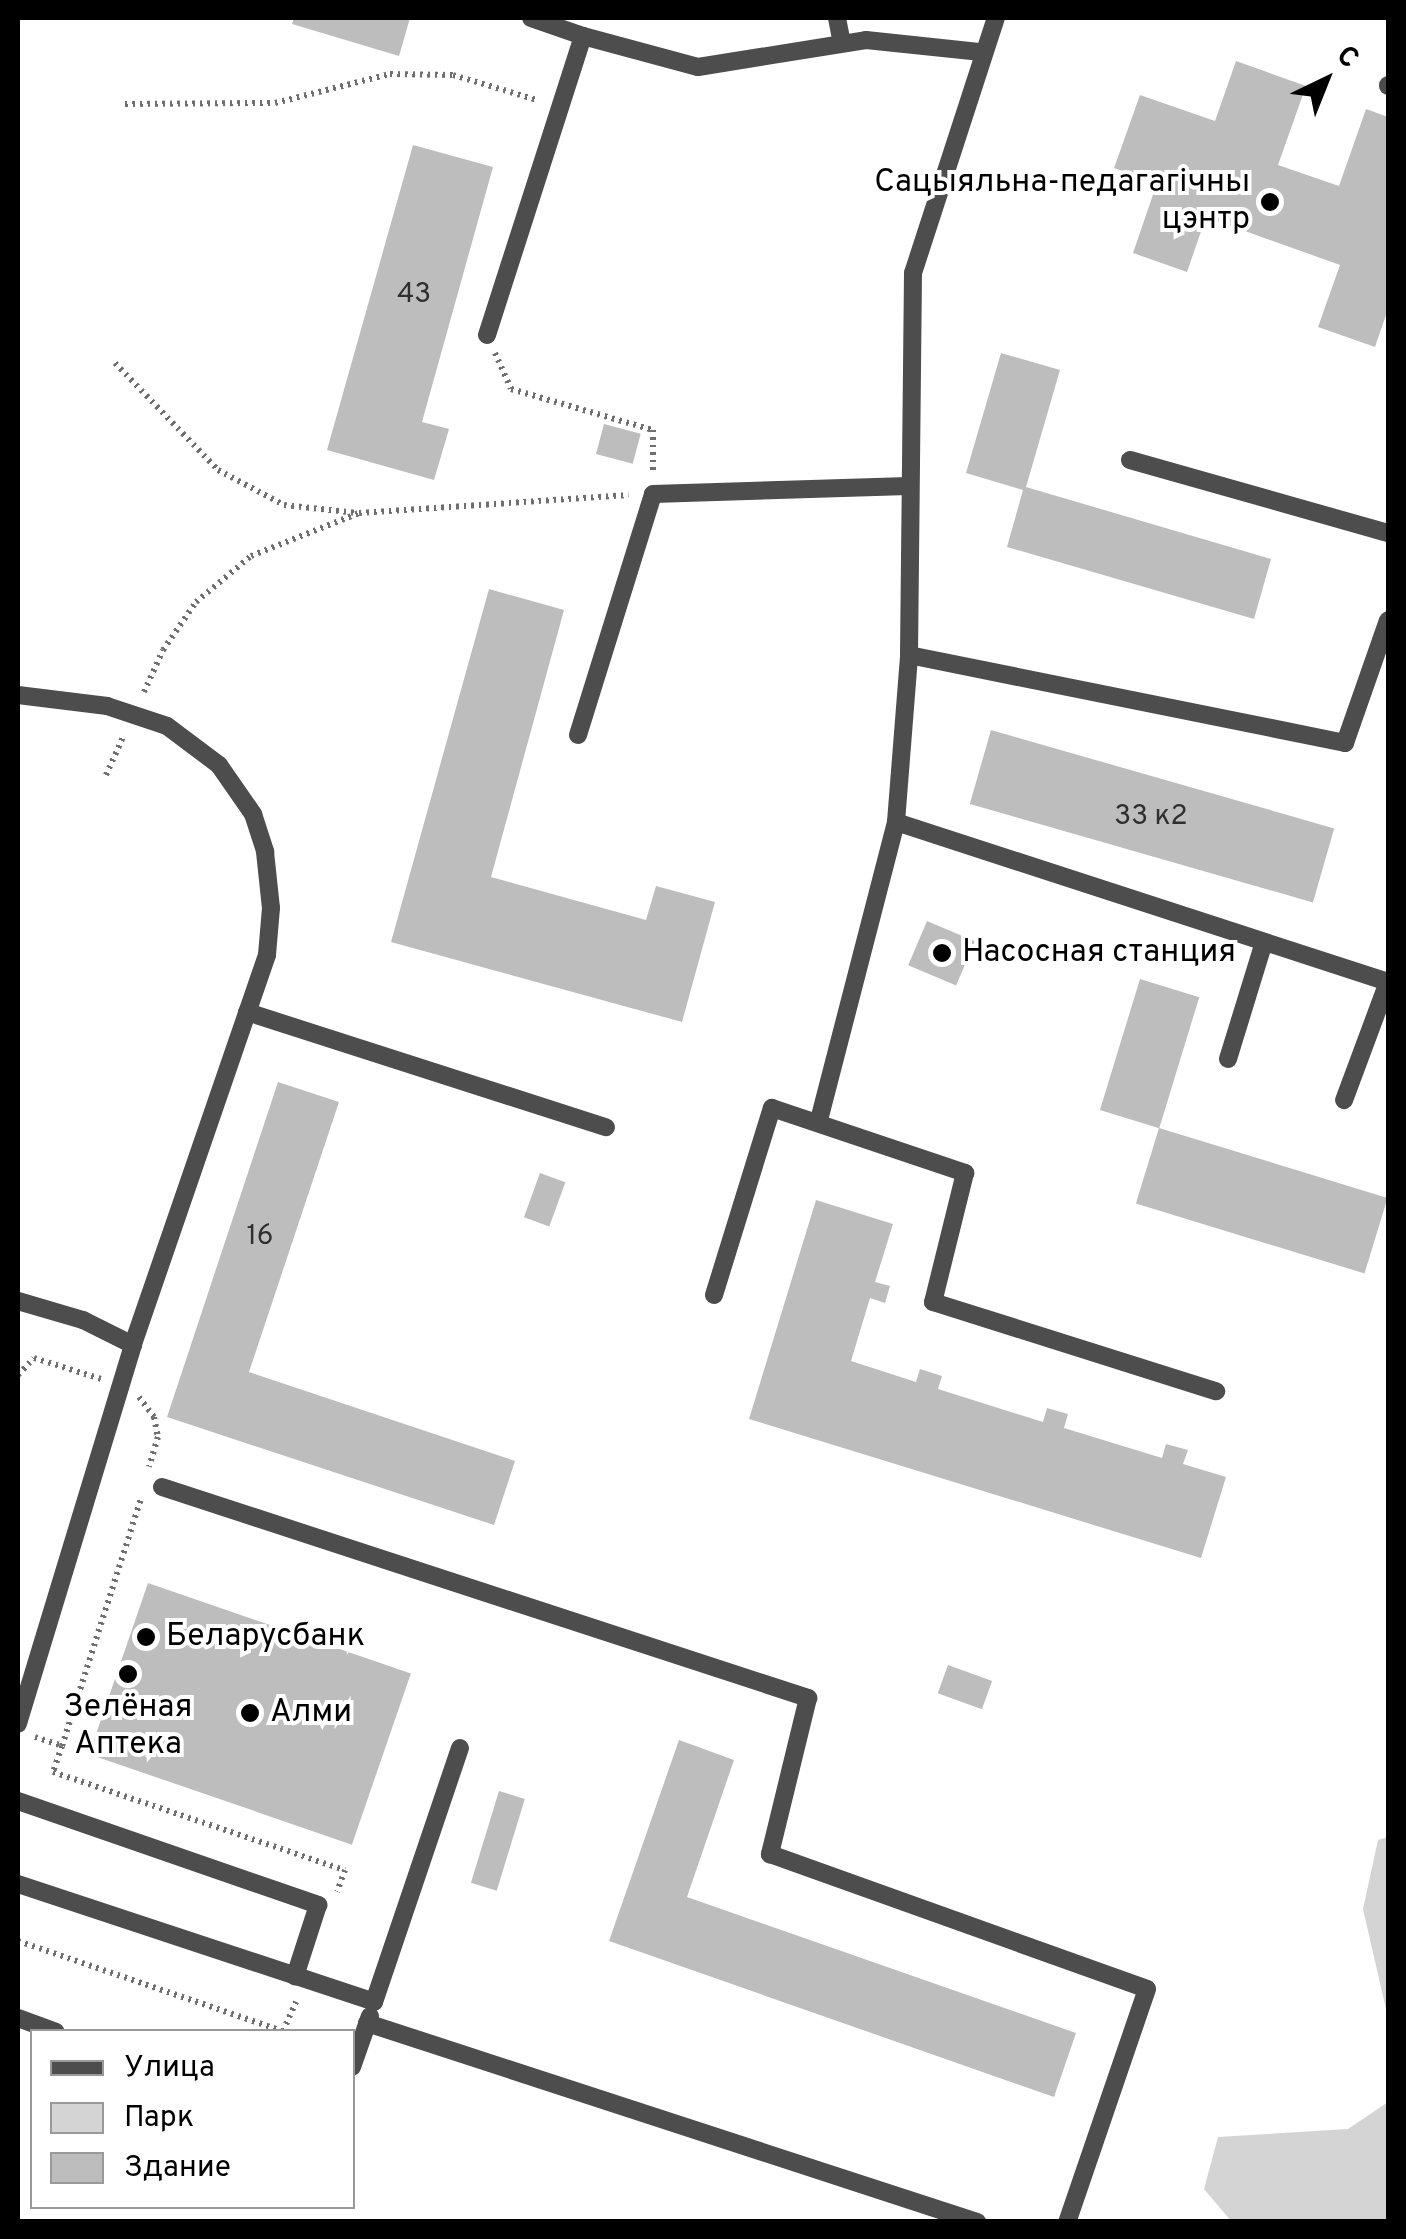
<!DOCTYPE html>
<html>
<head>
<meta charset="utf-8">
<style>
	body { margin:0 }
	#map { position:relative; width:1406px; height:2239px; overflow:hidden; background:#fff; font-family:Overpass,sans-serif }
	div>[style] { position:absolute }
	.green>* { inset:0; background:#d4d4d4 }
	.building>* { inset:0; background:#bdbdbd; transform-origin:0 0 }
	.path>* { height:6px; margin-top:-3px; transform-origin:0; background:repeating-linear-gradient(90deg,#6f6f6f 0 2.5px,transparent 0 7.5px) }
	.minor>* { height:18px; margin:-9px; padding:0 9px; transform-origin:9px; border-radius:9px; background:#4d4d4d }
	.dots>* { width:28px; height:28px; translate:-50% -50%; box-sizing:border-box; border:5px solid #fff; border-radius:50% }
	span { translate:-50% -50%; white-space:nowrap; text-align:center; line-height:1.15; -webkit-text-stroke:8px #fff; paint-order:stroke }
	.number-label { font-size:28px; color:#2f2f2f }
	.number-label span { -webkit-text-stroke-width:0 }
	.poi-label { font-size:32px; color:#000 }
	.right { translate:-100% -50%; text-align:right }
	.left { translate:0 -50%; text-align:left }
	.frame { position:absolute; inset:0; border:20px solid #000; pointer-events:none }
	.legend { position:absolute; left:30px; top:2029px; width:325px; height:180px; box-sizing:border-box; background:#fff; border:2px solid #999; margin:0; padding:12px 18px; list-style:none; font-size:30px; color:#000 }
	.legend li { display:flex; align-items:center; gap:20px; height:50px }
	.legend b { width:50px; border:2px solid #999 }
	.north { position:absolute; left:1276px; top:30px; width:100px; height:100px; -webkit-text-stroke:8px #fff; paint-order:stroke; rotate:43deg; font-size:28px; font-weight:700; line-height:40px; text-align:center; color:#000 }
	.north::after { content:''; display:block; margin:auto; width:35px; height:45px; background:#000; clip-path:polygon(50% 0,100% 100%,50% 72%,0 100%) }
</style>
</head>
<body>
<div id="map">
	<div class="green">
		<div style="clip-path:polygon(1388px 1837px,1388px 2018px,1363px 1909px,1378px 1840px)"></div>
		<div style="clip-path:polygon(1388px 2102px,1388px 2221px,1231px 2221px,1204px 2189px,1218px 2137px,1348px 2129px)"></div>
	</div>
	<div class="building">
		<div style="clip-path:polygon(294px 18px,410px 18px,399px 56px,292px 24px)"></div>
		<div style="clip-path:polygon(1236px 61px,1306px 86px,1278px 165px,1339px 186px,1366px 109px,1388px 117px,1388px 309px,1375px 347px,1318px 327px,1340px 265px,1206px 217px,1187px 272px,1133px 253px,1157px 183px,1114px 168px,1140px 95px,1215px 121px)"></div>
		<div style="clip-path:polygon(413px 145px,493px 167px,422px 422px,449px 429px,434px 480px,327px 450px)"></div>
		<div style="clip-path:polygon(1001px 353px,1060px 370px,1026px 487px,1271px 559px,1254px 619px,1007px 547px,1023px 490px,966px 473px)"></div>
		<div style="left:604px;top:424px;width:38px;height:31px;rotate:15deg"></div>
		<div style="clip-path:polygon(489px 589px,564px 610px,491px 877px,646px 920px,656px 886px,715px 902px,682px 1022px,391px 942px)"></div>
		<div style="left:991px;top:730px;width:357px;height:77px;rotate:16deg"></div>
		<div style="left:927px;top:921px;width:52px;height:48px;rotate:23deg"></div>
		<div style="left:1140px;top:979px;width:62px;height:137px;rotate:17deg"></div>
		<div style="clip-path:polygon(278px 1082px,339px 1102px,249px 1372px,515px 1461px,494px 1525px,167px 1417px)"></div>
		<div style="left:1159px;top:1128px;width:239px;height:79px;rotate:17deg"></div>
		<div style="left:540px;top:1173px;width:27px;height:47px;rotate:20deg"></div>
		<div style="clip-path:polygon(816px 1200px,893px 1224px,875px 1282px,890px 1286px,885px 1303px,870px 1298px,851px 1361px,916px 1382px,920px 1369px,942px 1376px,938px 1389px,1043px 1422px,1047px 1408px,1068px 1414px,1064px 1428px,1162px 1458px,1166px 1444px,1188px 1450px,1183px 1464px,1226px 1477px,1201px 1558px,749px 1419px)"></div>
		<div style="left:148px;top:1583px;width:278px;height:181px;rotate:19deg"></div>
		<div style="left:948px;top:1665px;width:47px;height:30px;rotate:20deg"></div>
		<div style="clip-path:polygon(679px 1740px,734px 1760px,687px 1897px,1076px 2033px,1054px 2097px,609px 1941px)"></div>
		<div style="left:499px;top:1791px;width:27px;height:96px;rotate:17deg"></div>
	</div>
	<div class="path">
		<div style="left:125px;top:104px;width:150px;rotate:-0.4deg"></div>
		<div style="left:275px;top:103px;width:119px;rotate:-14.2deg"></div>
		<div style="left:390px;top:74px;width:63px;rotate:0.9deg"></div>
		<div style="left:453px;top:75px;width:88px;rotate:16.6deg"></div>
		<div style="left:495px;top:353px;width:39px;rotate:66deg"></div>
		<div style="left:511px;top:389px;width:148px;rotate:16.1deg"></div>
		<div style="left:653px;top:430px;width:41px;rotate:90deg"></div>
		<div style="left:115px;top:363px;width:149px;rotate:46.1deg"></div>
		<div style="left:218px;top:470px;width:75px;rotate:27.9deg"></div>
		<div style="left:284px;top:505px;width:74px;rotate:6.2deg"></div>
		<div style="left:144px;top:692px;width:46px;rotate:-65.7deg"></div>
		<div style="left:163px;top:650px;width:58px;rotate:-55.5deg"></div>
		<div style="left:196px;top:602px;width:72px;rotate:-39.9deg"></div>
		<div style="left:251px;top:556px;width:116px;rotate:-21.7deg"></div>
		<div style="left:359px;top:513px;width:270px;rotate:-3.8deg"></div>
		<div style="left:106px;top:775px;width:44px;rotate:-65.8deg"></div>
		<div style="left:18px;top:1375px;width:23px;rotate:-47deg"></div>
		<div style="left:34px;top:1358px;width:70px;rotate:17.4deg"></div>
		<div style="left:139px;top:1397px;width:25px;rotate:53deg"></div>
		<div style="left:154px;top:1417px;width:20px;rotate:79deg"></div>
		<div style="left:158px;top:1437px;width:31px;rotate:107deg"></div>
		<div style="left:35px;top:1737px;width:28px;rotate:18deg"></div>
		<div style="left:62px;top:1746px;width:259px;rotate:-72.3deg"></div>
		<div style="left:62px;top:1746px;width:28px;rotate:109deg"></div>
		<div style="left:53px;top:1772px;width:308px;rotate:18.6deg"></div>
		<div style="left:345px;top:1870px;width:23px;rotate:110deg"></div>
		<div style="left:18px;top:1941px;width:280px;rotate:18.8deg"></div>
		<div style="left:283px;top:2031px;width:32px;rotate:-66deg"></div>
	</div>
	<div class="minor">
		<div style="left:531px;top:18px;width:55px;rotate:19.1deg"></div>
		<div style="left:837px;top:18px;width:25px;rotate:79deg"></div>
		<div style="left:1388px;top:86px;width:1px;rotate:-90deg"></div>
		<div style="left:487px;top:335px;width:314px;rotate:-72.2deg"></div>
		<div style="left:583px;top:36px;width:119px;rotate:15.1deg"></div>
		<div style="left:698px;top:67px;width:170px;rotate:-9.1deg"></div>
		<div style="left:866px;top:40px;width:116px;rotate:6deg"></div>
		<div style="left:1130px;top:460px;width:268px;rotate:15.8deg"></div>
		<div style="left:909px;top:655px;width:445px;rotate:11.4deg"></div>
		<div style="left:1345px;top:743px;width:130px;rotate:-70.7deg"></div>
		<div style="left:18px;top:695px;width:90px;rotate:7deg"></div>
		<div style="left:107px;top:706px;width:63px;rotate:18.4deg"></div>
		<div style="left:167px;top:726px;width:65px;rotate:36.9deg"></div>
		<div style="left:219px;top:765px;width:60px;rotate:55.2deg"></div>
		<div style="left:253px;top:814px;width:40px;rotate:72deg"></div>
		<div style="left:265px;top:852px;width:56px;rotate:83.9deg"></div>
		<div style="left:271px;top:908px;width:47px;rotate:94.9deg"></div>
		<div style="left:267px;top:955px;width:412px;rotate:109deg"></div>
		<div style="left:578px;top:735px;width:252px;rotate:-72.7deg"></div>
		<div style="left:653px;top:494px;width:255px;rotate:-1.8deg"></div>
		<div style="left:896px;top:822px;width:517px;rotate:18.01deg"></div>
		<div style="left:1388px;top:982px;width:126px;rotate:110.4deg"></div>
		<div style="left:247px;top:1012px;width:377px;rotate:17.8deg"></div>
		<div style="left:1228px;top:1059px;width:122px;rotate:-72.9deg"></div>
		<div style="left:819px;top:1120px;width:308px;rotate:-75.5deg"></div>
		<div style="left:896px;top:822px;width:168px;rotate:-85.5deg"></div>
		<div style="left:909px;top:655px;width:382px;rotate:-89.4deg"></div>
		<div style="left:913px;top:273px;width:268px;rotate:-72deg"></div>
		<div style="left:714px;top:1295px;width:196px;rotate:-72.8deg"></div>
		<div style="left:772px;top:1108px;width:204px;rotate:18.6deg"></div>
		<div style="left:965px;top:1173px;width:133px;rotate:103.9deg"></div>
		<div style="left:933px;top:1302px;width:297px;rotate:17.5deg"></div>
		<div style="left:18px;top:1301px;width:68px;rotate:16.3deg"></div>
		<div style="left:83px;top:1320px;width:56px;rotate:26.6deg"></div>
		<div style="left:133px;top:1345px;width:396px;rotate:106.9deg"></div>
		<div style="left:162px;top:1487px;width:680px;rotate:18.09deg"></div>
		<div style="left:808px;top:1698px;width:161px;rotate:103.7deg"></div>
		<div style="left:770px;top:1854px;width:400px;rotate:19.7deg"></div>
		<div style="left:1147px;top:1989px;width:246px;rotate:108.9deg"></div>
		<div style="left:18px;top:1801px;width:318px;rotate:19.1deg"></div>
		<div style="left:318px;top:1905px;width:75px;rotate:107.9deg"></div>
		<div style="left:18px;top:1884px;width:375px;rotate:18.3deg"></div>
		<div style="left:374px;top:2002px;width:268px;rotate:-71.3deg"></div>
		<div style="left:18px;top:2018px;width:40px;rotate:20.2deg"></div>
		<div style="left:367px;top:2023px;width:642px;rotate:18.07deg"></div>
		<div style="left:352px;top:2067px;width:54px;rotate:-70.6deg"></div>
	</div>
	<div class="dots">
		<div style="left:1270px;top:202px;background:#000"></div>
		<div style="left:942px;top:953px;background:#000"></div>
		<div style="left:146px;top:1637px;background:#000"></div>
		<div style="left:128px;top:1674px;background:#000"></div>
		<div style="left:250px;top:1713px;background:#000"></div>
	</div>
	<div class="number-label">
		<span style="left:414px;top:295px">43</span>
		<span style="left:1151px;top:817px">33 к2</span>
		<span style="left:260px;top:1237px">16</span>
	</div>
	<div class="poi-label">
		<span class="right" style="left:1250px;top:202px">Сацыяльна-педагагічны<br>цэнтр</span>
		<span class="left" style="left:962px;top:953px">Насосная станция</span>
		<span class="left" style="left:166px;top:1637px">Беларусбанк</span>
		<span style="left:128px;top:1727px">Зелёная<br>Аптека</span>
		<span class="left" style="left:270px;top:1713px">Алми</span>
	</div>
	<div class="frame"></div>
	<ul class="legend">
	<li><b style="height:12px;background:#4d4d4d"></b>Улица</li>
	<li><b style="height:28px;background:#d4d4d4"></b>Парк</li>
	<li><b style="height:28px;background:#bdbdbd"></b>Здание</li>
	</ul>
	<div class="north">С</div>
</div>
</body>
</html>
